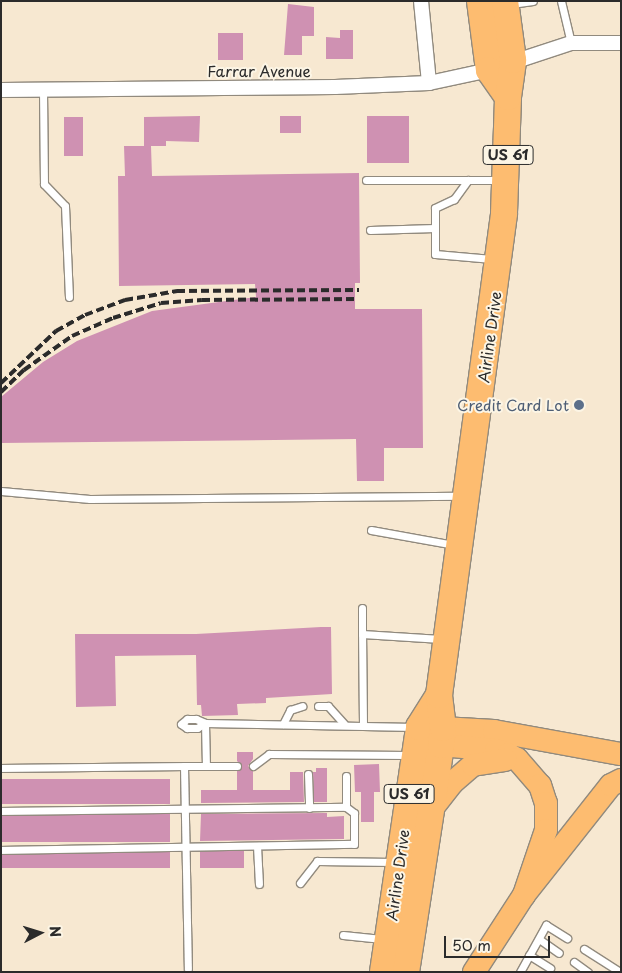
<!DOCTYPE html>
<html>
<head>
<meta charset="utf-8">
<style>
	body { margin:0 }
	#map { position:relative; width:622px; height:973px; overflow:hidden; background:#f7e8d1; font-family:"Playpen Sans",sans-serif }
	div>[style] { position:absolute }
	.building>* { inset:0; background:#cf91b2; transform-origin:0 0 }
	.roads { filter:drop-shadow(1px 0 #918a7e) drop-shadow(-1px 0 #918a7e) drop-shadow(0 1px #918a7e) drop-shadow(0 -1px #918a7e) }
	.lane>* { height:7px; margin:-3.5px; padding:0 3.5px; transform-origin:3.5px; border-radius:3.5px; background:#fff }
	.street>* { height:14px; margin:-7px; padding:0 7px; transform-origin:7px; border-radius:7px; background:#fff }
	.primary>* { height:22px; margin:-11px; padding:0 11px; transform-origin:11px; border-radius:11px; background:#fdbc70 }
	.highway>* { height:26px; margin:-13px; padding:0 13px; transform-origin:13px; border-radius:13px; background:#fdbc70 }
	.rail>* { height:4px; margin-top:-2px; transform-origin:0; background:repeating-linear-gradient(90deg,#2b2b2b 0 8px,transparent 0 12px) }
	.dots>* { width:14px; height:14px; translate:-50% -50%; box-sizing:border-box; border:2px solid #fcf5e5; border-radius:50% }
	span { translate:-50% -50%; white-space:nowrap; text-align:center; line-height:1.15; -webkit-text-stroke:4px #fcf5e5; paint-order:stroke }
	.shield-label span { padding:1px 4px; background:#fcf5e5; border:1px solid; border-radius:4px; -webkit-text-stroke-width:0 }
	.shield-label { font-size:14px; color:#2b2b2b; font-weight:700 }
	.street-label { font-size:15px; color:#2b2b2b }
	.service-label { font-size:15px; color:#4e5e75 }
	.right { translate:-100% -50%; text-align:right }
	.frame { position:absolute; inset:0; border:2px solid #2b2b2b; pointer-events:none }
	.north { position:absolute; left:15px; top:908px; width:50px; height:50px; -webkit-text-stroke:4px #fcf5e5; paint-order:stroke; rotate:85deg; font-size:14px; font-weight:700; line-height:20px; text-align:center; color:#2b2b2b }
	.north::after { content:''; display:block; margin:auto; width:18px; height:22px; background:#2b2b2b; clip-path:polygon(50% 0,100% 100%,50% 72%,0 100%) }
	.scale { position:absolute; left:444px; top:936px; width:106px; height:22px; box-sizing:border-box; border:2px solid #2b2b2b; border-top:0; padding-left:6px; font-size:15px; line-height:18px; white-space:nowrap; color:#2b2b2b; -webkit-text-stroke:4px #fcf5e5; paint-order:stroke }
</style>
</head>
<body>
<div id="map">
	<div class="building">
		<div style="clip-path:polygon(288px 4px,314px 7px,314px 36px,302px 36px,302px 55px,284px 55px)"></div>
		<div style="clip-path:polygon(340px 30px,353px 30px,353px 59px,326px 59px,326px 37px,340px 38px)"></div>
		<div style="left:218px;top:33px;width:25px;height:27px"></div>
		<div style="clip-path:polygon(200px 116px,199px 142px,166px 141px,166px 146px,151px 146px,152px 176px,359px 173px,360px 283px,355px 283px,355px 309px,422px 309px,423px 448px,384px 448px,384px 481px,357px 481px,356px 439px,1px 443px,1px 397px,43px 362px,77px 341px,152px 311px,256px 297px,255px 284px,119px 286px,118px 176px,125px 176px,124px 146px,144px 146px,144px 117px)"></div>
		<div style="left:280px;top:116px;width:21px;height:17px"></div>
		<div style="left:367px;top:116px;width:42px;height:47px"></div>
		<div style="left:64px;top:117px;width:19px;height:39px"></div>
		<div style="clip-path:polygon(321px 627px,331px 627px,332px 694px,266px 698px,266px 703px,237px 704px,238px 715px,202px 716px,201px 705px,197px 705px,196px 655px,115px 656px,116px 706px,76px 707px,75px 634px,196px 634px)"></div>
		<div style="clip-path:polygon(237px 752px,253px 752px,253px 759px,248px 766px,253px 771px,253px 790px,290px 790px,290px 772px,303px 772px,304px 802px,201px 803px,201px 790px,237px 790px,237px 771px,242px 766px,237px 761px)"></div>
		<div style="clip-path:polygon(379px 764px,380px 792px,374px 792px,374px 822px,361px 822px,361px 792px,355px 792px,354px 765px)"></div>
		<div style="clip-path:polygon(316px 768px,327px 768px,327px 802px,314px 802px,313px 772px,316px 772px)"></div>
		<div style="left:170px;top:779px;width:25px;height:169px;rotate:90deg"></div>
		<div style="clip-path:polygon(327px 813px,327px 817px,344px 816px,344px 839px,200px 841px,201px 814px)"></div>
		<div style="left:170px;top:814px;width:28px;height:169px;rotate:90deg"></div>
		<div style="left:244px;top:851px;width:17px;height:44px;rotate:90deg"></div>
		<div style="left:170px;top:852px;width:16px;height:169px;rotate:90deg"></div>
	</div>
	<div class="roads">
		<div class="lane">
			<div style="left:561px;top:1px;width:43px;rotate:76.6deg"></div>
			<div style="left:511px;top:4px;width:22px;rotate:-8deg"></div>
			<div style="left:43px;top:90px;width:94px;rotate:89.4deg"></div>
			<div style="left:44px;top:184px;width:30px;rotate:46deg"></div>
			<div style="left:65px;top:206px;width:91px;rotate:87.5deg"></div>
			<div style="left:366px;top:180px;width:135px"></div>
			<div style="left:468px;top:180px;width:24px;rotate:126deg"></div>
			<div style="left:454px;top:199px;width:21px;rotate:155deg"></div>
			<div style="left:435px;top:208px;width:46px;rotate:90deg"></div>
			<div style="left:435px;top:254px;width:57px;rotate:5deg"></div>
			<div style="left:370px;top:230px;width:65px;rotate:-1.8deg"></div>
			<div style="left:1px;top:491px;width:89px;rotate:5.1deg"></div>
			<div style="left:90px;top:499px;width:372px;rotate:-0.5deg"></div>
			<div style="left:371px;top:530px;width:84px;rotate:10.2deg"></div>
			<div style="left:362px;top:608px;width:26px;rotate:90deg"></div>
			<div style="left:318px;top:706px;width:10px"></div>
			<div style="left:328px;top:706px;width:24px;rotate:48deg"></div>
			<div style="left:205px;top:723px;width:9px;rotate:148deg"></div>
			<div style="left:197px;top:728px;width:10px;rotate:180deg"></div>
			<div style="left:187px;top:728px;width:7px;rotate:-146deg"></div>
			<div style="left:181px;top:724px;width:8px;rotate:-40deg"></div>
			<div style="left:187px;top:719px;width:9px"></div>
			<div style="left:196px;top:719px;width:10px;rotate:24deg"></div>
			<div style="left:205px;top:723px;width:210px;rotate:1.1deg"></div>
			<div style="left:205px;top:723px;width:43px;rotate:88.7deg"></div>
			<div style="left:283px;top:724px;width:16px;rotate:-63deg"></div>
			<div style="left:290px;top:710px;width:13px;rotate:-18deg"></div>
			<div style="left:363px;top:725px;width:91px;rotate:-90.6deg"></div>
			<div style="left:362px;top:634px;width:79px;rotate:3.6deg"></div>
			<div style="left:184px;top:766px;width:53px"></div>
			<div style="left:253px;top:766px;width:20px;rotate:-37deg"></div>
			<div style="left:269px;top:754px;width:140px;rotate:0.4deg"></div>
			<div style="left:1px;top:768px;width:183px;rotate:-0.6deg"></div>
			<div style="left:184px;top:766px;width:203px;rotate:88.9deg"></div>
			<div style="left:308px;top:774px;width:34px;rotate:88deg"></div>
			<div style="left:1px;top:811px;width:345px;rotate:-0.7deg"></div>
			<div style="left:346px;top:807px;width:31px;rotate:-90deg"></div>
			<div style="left:257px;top:846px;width:38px;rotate:87deg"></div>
			<div style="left:1px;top:850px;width:353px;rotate:-1deg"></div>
			<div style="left:354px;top:844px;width:31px;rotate:-90deg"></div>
			<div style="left:354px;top:813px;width:10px;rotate:-143deg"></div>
			<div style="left:300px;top:883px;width:28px;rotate:-52deg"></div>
			<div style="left:317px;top:861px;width:77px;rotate:0.7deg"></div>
			<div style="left:343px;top:935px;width:39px;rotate:6deg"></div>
			<div style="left:539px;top:939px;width:24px;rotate:35deg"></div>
			<div style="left:584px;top:949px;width:43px;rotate:32.6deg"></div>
			<div style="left:529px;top:955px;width:25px;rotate:32deg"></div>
			<div style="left:574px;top:962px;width:17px;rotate:36deg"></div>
			<div style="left:520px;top:972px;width:54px;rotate:-61deg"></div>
			<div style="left:546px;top:925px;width:25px;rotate:32deg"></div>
		</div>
		<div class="street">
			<div style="left:421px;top:1px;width:82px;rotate:84.4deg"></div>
			<div style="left:1px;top:90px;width:334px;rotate:-0.5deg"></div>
			<div style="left:335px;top:87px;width:94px;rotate:-2.4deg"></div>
			<div style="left:429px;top:83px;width:61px;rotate:-12.2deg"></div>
			<div style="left:489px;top:70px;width:86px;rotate:-18.2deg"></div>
			<div style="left:571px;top:43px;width:50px"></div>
		</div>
		<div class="primary">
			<div style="left:425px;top:727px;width:69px;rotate:3.3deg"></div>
			<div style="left:494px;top:731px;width:129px;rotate:10.3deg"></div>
			<div style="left:427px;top:734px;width:18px;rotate:38deg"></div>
			<div style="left:441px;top:745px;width:55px;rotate:5.2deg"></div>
			<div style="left:496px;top:750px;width:13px;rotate:18deg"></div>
			<div style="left:508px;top:754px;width:10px;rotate:29deg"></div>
			<div style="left:517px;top:759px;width:35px;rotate:49deg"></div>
			<div style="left:540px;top:785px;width:19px;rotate:72deg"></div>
			<div style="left:546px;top:803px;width:27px;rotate:90deg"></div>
			<div style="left:546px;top:830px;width:69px;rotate:108.7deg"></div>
			<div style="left:431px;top:810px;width:34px;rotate:-52deg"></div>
			<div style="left:452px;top:783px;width:28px;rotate:-41deg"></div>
			<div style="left:473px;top:765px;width:33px;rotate:-9deg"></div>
			<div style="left:474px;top:972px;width:92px;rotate:-57deg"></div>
			<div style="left:524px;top:895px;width:140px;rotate:-51.7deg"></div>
			<div style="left:611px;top:785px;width:11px;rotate:-27deg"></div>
		</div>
		<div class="highway">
			<div style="left:480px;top:1px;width:70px;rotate:82.6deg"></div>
			<div style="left:489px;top:70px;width:33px;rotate:55deg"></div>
			<div style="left:383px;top:972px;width:248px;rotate:-81.6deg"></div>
			<div style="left:419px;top:727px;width:38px;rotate:-58deg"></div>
			<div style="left:406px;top:972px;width:230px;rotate:-81.2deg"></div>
			<div style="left:441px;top:745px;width:17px;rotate:-83deg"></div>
			<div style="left:443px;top:728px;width:33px;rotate:-97deg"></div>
			<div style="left:439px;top:695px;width:486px;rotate:-82.3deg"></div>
			<div style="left:504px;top:213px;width:116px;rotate:-88deg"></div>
			<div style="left:508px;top:97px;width:37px;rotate:-82deg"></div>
			<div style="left:513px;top:60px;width:60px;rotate:-97.7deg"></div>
		</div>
	</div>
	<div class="rail">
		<div style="left:1px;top:383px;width:76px;rotate:-43.4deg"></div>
		<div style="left:56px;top:331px;width:33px;rotate:-29deg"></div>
		<div style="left:85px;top:315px;width:43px;rotate:-20.6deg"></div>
		<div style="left:125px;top:300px;width:53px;rotate:-9.8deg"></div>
		<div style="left:177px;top:291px;width:182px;rotate:-0.3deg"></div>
		<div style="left:1px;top:392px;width:32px;rotate:-44deg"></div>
		<div style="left:24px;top:370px;width:59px;rotate:-35.3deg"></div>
		<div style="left:72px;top:336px;width:45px;rotate:-23.7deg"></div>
		<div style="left:113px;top:318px;width:50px;rotate:-17.4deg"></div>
		<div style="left:161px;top:303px;width:41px;rotate:-4.2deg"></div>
		<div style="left:202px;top:300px;width:156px;rotate:-0.4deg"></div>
	</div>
	<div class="dots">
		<div style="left:579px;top:405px;background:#5c6f8a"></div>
	</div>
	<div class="shield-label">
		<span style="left:508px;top:155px">US 61</span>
		<span style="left:409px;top:794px">US 61</span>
	</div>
	<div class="street-label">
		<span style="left:259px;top:71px">Farrar Avenue</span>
		<span style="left:489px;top:337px;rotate:-82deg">Airline Drive</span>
		<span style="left:397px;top:875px;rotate:-82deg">Airline Drive</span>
	</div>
	<div class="service-label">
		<span class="right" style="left:569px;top:405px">Credit Card Lot</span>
	</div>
	<div class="frame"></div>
	<div class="north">N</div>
	<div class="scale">50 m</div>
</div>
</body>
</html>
